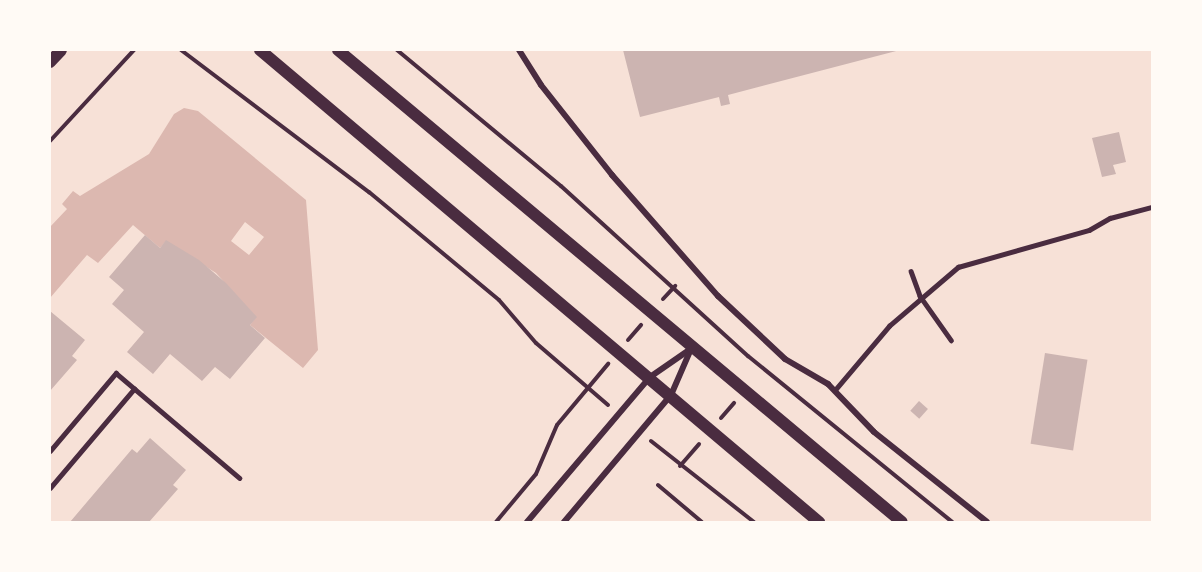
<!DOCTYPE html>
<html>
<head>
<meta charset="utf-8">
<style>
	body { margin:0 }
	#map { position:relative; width:1202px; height:572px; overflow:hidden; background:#f7e1d7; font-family:Quicksand,sans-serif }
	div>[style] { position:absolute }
	.water>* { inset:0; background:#dcb8b0 }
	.building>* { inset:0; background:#ccb4b1; transform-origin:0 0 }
	.path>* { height:4px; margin:-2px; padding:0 2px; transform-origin:2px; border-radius:2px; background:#4a2c40 }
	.service>* { height:4.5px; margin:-2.25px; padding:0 2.25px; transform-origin:2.25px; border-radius:2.25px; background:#4a2c40 }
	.minor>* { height:6px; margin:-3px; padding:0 3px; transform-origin:3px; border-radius:3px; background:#4a2c40 }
	.secondary>* { height:12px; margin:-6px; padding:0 6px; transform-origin:6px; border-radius:6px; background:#4a2c40 }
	span { translate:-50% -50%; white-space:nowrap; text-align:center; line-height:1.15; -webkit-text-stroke:5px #fffaf5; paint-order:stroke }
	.frame { position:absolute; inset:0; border:51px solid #fffaf5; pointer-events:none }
</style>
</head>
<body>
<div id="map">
	<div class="water">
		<div style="clip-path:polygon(evenodd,184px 108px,198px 111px,306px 200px,318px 350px,303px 368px,250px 325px,256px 317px,216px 273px,166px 241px,160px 248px,133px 225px,98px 263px,87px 255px,50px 298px,50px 227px,67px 209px,62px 204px,73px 191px,80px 196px,149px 154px,174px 114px,184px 108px,245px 222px,264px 237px,249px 255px,231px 241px,245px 222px)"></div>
	</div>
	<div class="building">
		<div style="clip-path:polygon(623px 50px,900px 50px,728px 95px,730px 104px,721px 106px,719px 97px,640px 117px)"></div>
		<div style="clip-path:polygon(1119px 132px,1126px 162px,1113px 165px,1116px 174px,1102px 177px,1092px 138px)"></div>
		<div style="clip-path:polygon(145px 235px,160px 248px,166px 240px,199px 260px,226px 283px,257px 317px,250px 325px,265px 338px,230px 379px,215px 367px,202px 381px,170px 354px,153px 374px,127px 352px,144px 332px,112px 304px,124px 290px,109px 277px)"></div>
		<div style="clip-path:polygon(50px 311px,85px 340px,72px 356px,77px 360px,50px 391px)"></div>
		<div style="left:1045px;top:353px;width:43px;height:92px;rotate:9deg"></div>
		<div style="left:919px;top:401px;width:12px;height:13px;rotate:42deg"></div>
		<div style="clip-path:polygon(150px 438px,186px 470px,173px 485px,178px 489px,149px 522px,70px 522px,132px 449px,137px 453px)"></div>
	</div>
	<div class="path">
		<div style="left:181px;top:50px;width:236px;rotate:37.1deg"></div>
		<div style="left:369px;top:192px;width:169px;rotate:39.7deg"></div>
		<div style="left:499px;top:300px;width:57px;rotate:49.3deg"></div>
		<div style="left:536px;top:343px;width:95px;rotate:40.7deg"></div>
		<div style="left:397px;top:50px;width:213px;rotate:39.7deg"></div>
		<div style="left:561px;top:186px;width:253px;rotate:42.3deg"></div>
		<div style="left:748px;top:356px;width:263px;rotate:39.1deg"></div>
		<div style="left:50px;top:141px;width:124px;rotate:-47.3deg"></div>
		<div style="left:663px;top:299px;width:18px;rotate:-47deg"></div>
		<div style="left:628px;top:340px;width:20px;rotate:-49deg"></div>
		<div style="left:721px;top:418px;width:20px;rotate:-49deg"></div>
		<div style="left:651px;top:441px;width:131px;rotate:38.2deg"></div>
		<div style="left:680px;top:466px;width:29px;rotate:-49deg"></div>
		<div style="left:658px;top:485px;width:57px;rotate:40.1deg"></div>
		<div style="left:496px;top:522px;width:62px;rotate:-50.2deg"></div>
		<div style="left:536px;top:474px;width:53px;rotate:-66.8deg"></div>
		<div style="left:557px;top:425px;width:80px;rotate:-50.1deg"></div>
	</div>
	<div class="service">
		<div style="left:911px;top:271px;width:27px;rotate:70deg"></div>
		<div style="left:920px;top:296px;width:54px;rotate:54.8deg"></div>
		<div style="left:835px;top:390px;width:84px;rotate:-49.8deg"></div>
		<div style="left:889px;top:326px;width:91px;rotate:-40.5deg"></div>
		<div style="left:958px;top:267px;width:136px;rotate:-15.8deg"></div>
		<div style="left:1089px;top:230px;width:24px;rotate:-30deg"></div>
		<div style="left:1110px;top:218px;width:43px;rotate:-14.7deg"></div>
		<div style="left:50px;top:451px;width:102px;rotate:-49.8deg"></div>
		<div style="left:116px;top:373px;width:162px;rotate:40.3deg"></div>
		<div style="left:50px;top:488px;width:130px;rotate:-49.7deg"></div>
	</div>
	<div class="minor">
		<div style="left:519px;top:50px;width:41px;rotate:57.8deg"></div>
		<div style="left:541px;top:85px;width:115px;rotate:51.7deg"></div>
		<div style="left:612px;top:175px;width:161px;rotate:48.8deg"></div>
		<div style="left:718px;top:296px;width:92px;rotate:43.2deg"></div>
		<div style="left:785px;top:359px;width:50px;rotate:30.2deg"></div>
		<div style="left:828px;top:384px;width:66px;rotate:46.2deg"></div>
		<div style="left:874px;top:432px;width:144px;rotate:38.5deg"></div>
		<div style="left:527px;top:522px;width:190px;rotate:-49.7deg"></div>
		<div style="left:650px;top:377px;width:51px;rotate:-34.6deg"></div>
		<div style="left:564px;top:522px;width:166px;rotate:-49.9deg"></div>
		<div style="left:671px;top:395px;width:50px;rotate:-66.5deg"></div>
	</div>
	<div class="secondary">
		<div style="left:260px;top:50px;width:732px;rotate:40.18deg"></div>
		<div style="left:338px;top:50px;width:735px;rotate:39.93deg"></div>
		<div style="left:50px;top:62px;width:16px;rotate:-47deg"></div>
	</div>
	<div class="frame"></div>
</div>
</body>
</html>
